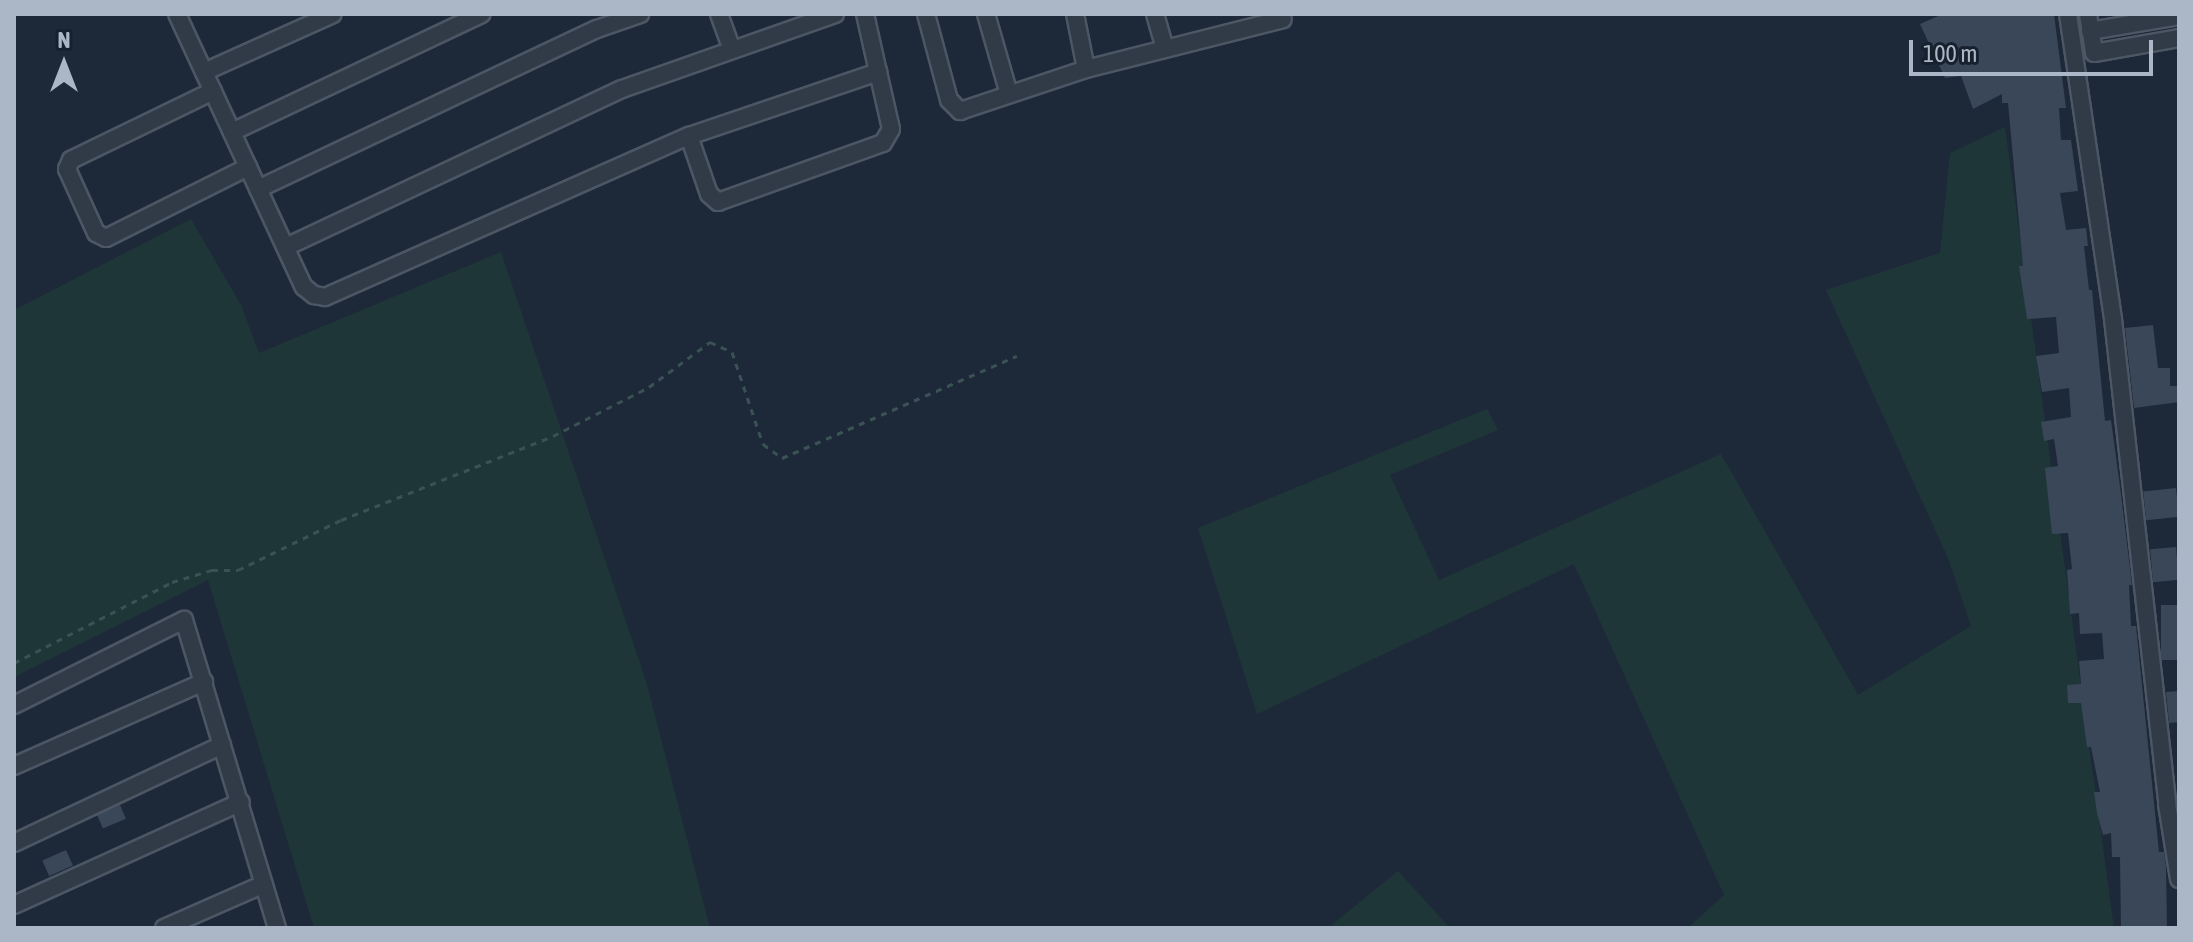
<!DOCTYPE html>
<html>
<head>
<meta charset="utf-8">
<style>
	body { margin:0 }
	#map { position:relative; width:2193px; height:942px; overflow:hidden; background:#1d2938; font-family:"Asap Condensed",sans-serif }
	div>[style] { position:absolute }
	.green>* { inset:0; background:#1f3639 }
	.building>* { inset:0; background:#394759; transform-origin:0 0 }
	.path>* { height:3px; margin-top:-1.5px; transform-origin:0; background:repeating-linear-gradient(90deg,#3a5254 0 6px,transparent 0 12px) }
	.roads { filter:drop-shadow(2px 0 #4c5664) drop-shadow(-2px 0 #4c5664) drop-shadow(0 2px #4c5664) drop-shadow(0 -2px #4c5664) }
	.minor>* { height:16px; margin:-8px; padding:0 8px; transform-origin:8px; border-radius:8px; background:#313b48 }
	span { translate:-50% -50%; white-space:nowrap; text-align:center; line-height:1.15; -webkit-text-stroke:7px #17202d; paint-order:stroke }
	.frame { position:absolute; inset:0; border:16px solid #abb6c6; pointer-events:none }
	.north { position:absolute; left:24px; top:24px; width:80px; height:80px; -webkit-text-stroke:6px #17202d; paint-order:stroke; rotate:0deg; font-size:22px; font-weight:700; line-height:32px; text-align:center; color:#abb6c6 }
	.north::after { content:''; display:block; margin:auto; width:28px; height:36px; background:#abb6c6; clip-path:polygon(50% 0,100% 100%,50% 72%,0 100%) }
	.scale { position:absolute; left:1909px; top:40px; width:244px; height:36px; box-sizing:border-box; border:4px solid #abb6c6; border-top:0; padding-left:10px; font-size:24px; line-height:28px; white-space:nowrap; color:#abb6c6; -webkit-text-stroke:6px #17202d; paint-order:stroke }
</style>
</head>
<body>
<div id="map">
	<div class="green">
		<div style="clip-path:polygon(2005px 127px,2114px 928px,1688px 928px,1724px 895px,1574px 564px,1257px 714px,1198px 528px,1487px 409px,1498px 430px,1390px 475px,1439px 580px,1721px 454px,1858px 695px,1971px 626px,1948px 558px,1826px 290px,1940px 253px,1950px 153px)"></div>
		<div style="clip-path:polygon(191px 219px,241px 305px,259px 353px,501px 252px,646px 681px,710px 928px,314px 928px,208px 580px,14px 677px,14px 310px)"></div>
		<div style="clip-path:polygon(1398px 871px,1450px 928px,1328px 928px)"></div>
	</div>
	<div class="building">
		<div style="clip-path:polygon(1943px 14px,2054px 14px,2066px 108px,2059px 108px,2061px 140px,2071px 140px,2078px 191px,2060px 193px,2066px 230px,2086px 228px,2088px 246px,2084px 246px,2089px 290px,2092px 290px,2105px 421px,2111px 420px,2121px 494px,2132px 585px,2129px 585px,2131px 626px,2136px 626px,2159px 852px,2164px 852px,2166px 866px,2167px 928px,2121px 928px,2120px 857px,2112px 857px,2111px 833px,2103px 835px,2097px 813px,2094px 792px,2100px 792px,2091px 747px,2087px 747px,2081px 703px,2068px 703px,2067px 685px,2081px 684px,2079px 661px,2104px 659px,2102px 633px,2080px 634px,2079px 613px,2070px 614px,2067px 570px,2072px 569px,2068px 533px,2052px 534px,2045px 468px,2058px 466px,2054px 439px,2044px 441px,2041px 422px,2071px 417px,2069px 388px,2042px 392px,2036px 356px,2059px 353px,2056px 317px,2027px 319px,2019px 266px,2023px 266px,2008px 103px,2002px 103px,2002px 94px,1973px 109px,1961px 76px,1945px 78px,1920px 24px)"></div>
		<div style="clip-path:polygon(2153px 325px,2158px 368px,2170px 368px,2170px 386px,2177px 386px,2179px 402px,2134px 408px,2125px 328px)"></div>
		<div style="left:2176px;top:488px;width:29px;height:33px;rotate:84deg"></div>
		<div style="left:2176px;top:547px;width:33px;height:26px;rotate:85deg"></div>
		<div style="left:2179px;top:605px;width:55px;height:18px;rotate:90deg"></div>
		<div style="clip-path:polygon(2179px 691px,2179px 722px,2169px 723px,2166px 692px)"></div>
		<div style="left:120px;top:805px;width:15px;height:25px;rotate:67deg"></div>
		<div style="left:66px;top:850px;width:17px;height:26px;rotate:66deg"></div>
	</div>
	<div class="path">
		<div style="left:14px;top:663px;width:178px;rotate:-27.1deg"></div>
		<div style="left:172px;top:582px;width:42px;rotate:-16.7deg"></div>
		<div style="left:212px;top:570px;width:26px"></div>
		<div style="left:238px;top:570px;width:114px;rotate:-25.9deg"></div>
		<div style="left:341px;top:520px;width:228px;rotate:-21.6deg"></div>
		<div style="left:553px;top:436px;width:108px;rotate:-27deg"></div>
		<div style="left:649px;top:387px;width:76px;rotate:-36.4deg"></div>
		<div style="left:710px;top:342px;width:24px;rotate:24deg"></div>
		<div style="left:732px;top:352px;width:97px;rotate:71.4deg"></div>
		<div style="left:763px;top:444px;width:24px;rotate:36deg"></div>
		<div style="left:782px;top:458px;width:256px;rotate:-23.5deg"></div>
	</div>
	<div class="roads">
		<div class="minor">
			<div style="left:177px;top:14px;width:301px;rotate:65.1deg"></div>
			<div style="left:304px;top:287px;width:13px;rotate:39deg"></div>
			<div style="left:314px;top:295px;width:11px;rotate:10deg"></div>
			<div style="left:325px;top:297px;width:398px;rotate:-23.9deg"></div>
			<div style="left:689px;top:136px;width:200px;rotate:-18.7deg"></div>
			<div style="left:878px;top:72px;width:59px;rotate:-102.6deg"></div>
			<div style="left:719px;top:14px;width:38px;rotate:70deg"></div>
			<div style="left:926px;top:14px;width:89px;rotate:75deg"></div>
			<div style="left:949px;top:100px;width:16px;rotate:45deg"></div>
			<div style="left:960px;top:111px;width:133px;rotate:-18.4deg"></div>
			<div style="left:1086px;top:69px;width:203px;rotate:-14.2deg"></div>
			<div style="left:986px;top:14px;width:83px;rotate:74deg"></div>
			<div style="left:1075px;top:14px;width:56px;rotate:78.7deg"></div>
			<div style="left:1155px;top:14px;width:36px;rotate:74deg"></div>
			<div style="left:2068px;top:14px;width:308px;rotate:81.6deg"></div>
			<div style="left:2113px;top:319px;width:488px;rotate:83.6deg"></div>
			<div style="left:2167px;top:804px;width:76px;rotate:80.9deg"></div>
			<div style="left:2088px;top:14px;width:39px;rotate:81deg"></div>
			<div style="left:2094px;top:53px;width:86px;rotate:-10deg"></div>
			<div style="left:2090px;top:31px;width:90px;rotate:-9.6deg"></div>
			<div style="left:204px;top:72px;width:141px;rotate:-24.2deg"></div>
			<div style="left:213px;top:91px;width:158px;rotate:154.1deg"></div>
			<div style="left:71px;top:160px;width:10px;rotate:114deg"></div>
			<div style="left:67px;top:169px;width:70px;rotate:65.6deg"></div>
			<div style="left:96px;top:233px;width:11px;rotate:27deg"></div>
			<div style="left:106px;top:238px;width:159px;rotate:-26.6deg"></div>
			<div style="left:232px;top:132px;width:276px;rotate:-25.3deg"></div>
			<div style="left:689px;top:136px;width:61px;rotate:71deg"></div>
			<div style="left:709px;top:194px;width:12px;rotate:42deg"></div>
			<div style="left:718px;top:202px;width:175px;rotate:-19.7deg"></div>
			<div style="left:883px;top:143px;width:16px;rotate:-60deg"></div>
			<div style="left:891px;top:129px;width:58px;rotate:-102.8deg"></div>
			<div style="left:258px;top:189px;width:375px;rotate:-25.3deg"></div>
			<div style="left:597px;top:29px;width:46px;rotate:-19.2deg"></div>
			<div style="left:286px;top:247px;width:371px;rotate:-25.2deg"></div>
			<div style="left:622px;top:89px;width:226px;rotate:-19.4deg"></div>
			<div style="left:14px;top:705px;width:190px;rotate:-26.6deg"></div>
			<div style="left:184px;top:620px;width:322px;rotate:73.2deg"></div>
			<div style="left:14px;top:766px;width:208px;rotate:-23.9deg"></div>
			<div style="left:14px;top:843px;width:230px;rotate:-25.2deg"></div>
			<div style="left:14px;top:905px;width:249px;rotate:-24.4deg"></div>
			<div style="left:164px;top:928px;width:109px;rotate:-23.7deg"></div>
		</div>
	</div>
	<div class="frame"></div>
	<div class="north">N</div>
	<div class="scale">100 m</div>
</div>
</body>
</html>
